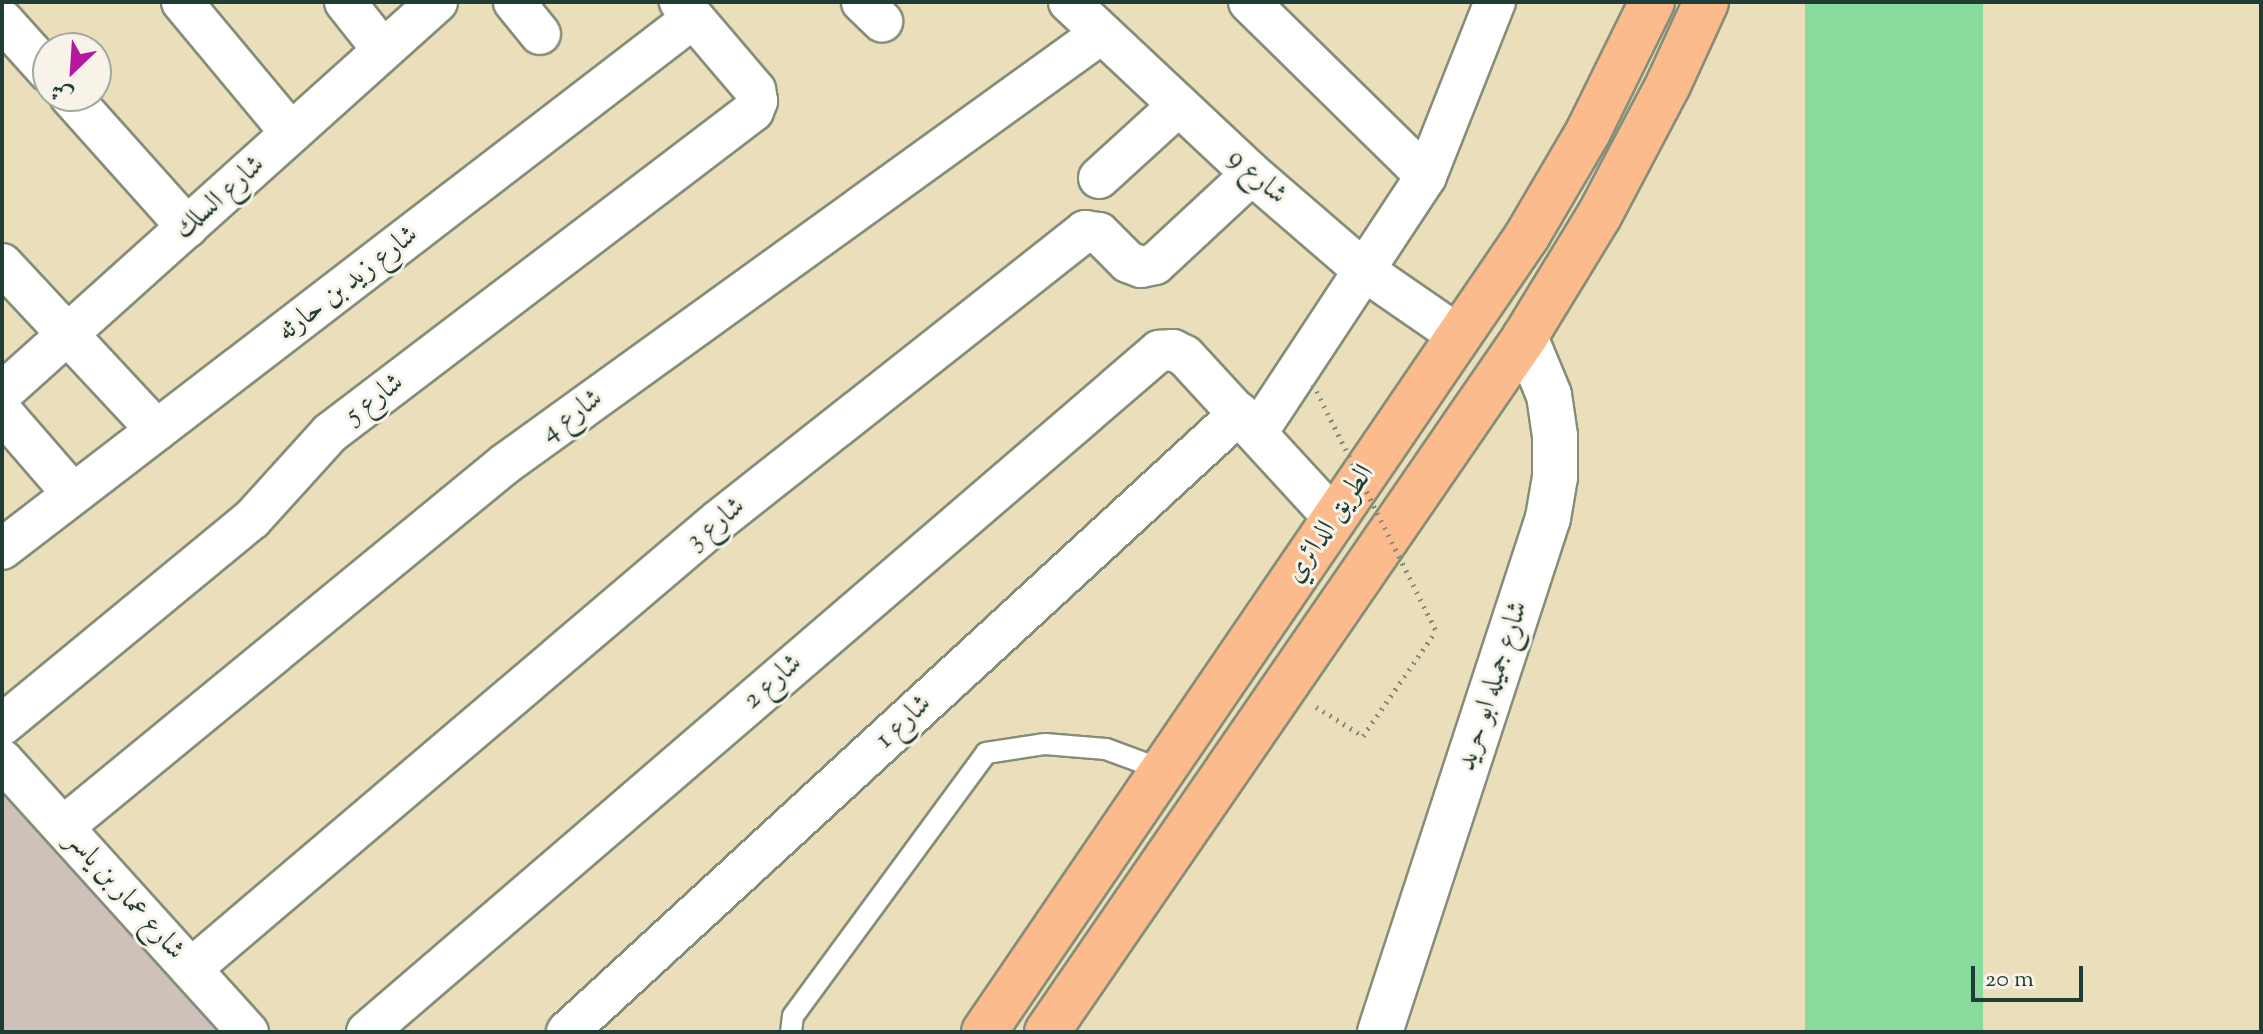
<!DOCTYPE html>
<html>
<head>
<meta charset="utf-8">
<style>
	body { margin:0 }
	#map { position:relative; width:2263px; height:1034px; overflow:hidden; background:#ebdfbb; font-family:"Sorts Mill Goudy",Amiri,serif }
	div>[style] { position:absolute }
	.industrial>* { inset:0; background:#cec1ba }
	.green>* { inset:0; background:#88db9d; transform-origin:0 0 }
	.path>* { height:5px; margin-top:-2.5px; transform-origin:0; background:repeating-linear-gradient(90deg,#858e78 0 2px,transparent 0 8px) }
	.roads { filter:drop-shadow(2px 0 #858e78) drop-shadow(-2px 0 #858e78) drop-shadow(0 2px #858e78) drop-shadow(0 -2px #858e78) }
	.service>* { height:20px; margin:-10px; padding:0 10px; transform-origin:10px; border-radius:10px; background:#fff }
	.minor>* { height:40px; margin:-20px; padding:0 20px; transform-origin:20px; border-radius:20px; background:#fff }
	.tertiary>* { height:44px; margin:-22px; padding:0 22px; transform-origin:22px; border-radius:22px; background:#fff }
	.primary>* { height:44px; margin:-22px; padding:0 22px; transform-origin:22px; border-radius:22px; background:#fbbb8c }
	.path-bridge>* { height:5px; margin-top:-2.5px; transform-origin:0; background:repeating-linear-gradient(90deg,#858e78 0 2px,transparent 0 8px) }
	span { translate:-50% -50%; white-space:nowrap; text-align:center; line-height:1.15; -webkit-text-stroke:6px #f7f3e8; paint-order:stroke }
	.street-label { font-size:28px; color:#1f3d34 }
	.frame { position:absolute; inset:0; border:4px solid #1f3d34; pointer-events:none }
	.north { position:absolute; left:32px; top:32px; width:80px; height:80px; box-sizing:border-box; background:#f7f3e8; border:2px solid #a1aaa0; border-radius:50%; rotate:205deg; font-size:22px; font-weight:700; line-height:32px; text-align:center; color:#1f3d34 }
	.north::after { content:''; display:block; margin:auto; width:28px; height:36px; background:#b5179e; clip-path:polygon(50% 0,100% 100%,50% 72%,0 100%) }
	.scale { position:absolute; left:1971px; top:966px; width:112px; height:36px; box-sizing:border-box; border:4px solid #1f3d34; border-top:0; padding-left:10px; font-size:24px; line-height:28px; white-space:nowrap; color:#1f3d34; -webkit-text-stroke:6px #f7f3e8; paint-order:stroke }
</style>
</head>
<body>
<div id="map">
	<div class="industrial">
		<div style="clip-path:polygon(2px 785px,223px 1032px,2px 1032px)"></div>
	</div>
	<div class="green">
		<div style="left:1805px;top:2px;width:178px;height:1090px"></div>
	</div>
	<div class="path">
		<div style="left:1316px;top:707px;width:55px;rotate:31.7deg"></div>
		<div style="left:1363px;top:736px;width:128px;rotate:-55.2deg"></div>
	</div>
	<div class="roads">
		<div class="service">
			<div style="left:791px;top:1032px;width:16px;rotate:-83deg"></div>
			<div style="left:793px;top:1016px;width:326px;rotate:-53.7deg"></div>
			<div style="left:986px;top:753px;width:60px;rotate:-8.7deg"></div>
			<div style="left:1045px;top:744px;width:61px;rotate:4.7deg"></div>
			<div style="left:1106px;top:749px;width:61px;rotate:20.2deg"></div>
		</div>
		<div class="minor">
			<div style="left:182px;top:2px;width:170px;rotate:50.2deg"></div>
			<div style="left:345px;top:2px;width:61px;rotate:51.6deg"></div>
			<div style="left:514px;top:2px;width:41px;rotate:50.9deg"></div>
			<div style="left:862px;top:2px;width:28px;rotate:44deg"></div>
			<div style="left:1069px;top:2px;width:251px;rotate:43.2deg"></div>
			<div style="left:1252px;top:174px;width:145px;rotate:40.8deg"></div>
			<div style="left:1362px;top:269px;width:118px;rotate:34.6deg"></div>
			<div style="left:1249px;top:2px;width:248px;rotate:44.5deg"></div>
			<div style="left:2px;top:20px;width:69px;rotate:48deg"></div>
			<div style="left:70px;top:96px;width:176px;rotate:48.2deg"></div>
			<div style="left:1099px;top:178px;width:108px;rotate:-42.4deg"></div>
			<div style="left:2px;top:264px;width:227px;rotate:47deg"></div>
			<div style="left:2px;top:393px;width:585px;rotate:-41.95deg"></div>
			<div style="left:2px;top:412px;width:108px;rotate:49.1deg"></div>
			<div style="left:1258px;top:431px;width:305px;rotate:-56.6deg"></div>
			<div style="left:1426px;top:176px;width:187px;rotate:-68.4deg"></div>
			<div style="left:2px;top:549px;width:871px;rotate:-37.54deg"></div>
			<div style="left:2px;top:725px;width:324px;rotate:-39.5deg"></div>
			<div style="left:252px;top:519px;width:116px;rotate:-47.8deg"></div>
			<div style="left:330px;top:433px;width:532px;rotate:-37.28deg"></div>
			<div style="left:753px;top:111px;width:11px;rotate:-68deg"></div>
			<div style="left:757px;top:101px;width:11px;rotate:-100deg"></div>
			<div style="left:755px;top:90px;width:116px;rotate:-130.4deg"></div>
			<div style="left:2px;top:760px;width:367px;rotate:47.9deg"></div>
			<div style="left:63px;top:827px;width:572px;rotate:-39.4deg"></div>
			<div style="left:505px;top:464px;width:736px;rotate:-35.83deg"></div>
			<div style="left:191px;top:969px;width:692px;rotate:-40.37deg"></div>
			<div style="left:718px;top:521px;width:468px;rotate:-38.3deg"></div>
			<div style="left:1085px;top:231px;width:14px;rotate:8deg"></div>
			<div style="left:1099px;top:233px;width:41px;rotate:45deg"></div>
			<div style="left:1128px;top:262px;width:14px;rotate:21deg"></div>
			<div style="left:1141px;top:267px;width:14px;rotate:-12deg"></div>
			<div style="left:1155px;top:264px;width:132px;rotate:-42.9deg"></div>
			<div style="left:367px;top:1032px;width:1045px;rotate:-40.69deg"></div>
			<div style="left:1159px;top:351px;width:14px;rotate:-4deg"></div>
			<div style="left:1173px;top:350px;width:13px;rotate:27deg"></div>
			<div style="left:1185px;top:356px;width:222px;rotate:47.4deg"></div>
			<div style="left:567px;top:1032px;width:914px;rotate:-42.61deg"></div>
		</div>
		<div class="tertiary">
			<div style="left:1380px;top:1032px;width:541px;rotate:-71.9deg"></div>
			<div style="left:1548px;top:518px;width:42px;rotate:-80.3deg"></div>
			<div style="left:1555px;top:477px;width:41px;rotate:-90deg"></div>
			<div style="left:1555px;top:436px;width:41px;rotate:-98.3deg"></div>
			<div style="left:1549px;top:395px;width:63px;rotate:-112.5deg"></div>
		</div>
		<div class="primary">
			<div style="left:984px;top:1032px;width:964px;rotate:-55.7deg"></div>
			<div style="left:1527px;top:236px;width:121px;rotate:-59.6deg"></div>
			<div style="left:1588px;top:132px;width:145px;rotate:-63.8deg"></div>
			<div style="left:1047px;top:1032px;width:844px;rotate:-55.48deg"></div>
			<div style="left:1525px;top:337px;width:142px;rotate:-58.6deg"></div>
			<div style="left:1599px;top:216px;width:150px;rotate:-62.2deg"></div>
			<div style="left:1669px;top:83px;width:89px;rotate:-65.4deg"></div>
		</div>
	</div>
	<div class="path-bridge">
		<div style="left:1313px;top:384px;width:276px;rotate:63.5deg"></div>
	</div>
	<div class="street-label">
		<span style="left:1257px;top:177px;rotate:42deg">شارع 9</span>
		<span style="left:220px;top:198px;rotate:-42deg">شارع السلك</span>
		<span style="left:348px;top:284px;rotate:-38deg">شارع زيد بن حارثه</span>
		<span style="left:375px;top:399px;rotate:-37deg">شارع 5</span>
		<span style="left:572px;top:416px;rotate:-36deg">شارع 4</span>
		<span style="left:716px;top:524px;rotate:-39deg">شارع 3</span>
		<span style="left:1330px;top:524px;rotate:-56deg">الطريق الدائري</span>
		<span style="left:773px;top:682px;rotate:-41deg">شارع 2</span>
		<span style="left:1493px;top:686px;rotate:-72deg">شارع جميله ابو حريد</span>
		<span style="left:904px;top:722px;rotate:-43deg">شارع 1</span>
		<span style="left:125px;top:896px;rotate:48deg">شارع عمار بن ياسر</span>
	</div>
	<div class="frame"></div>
	<div class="north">ش</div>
	<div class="scale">20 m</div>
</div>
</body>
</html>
